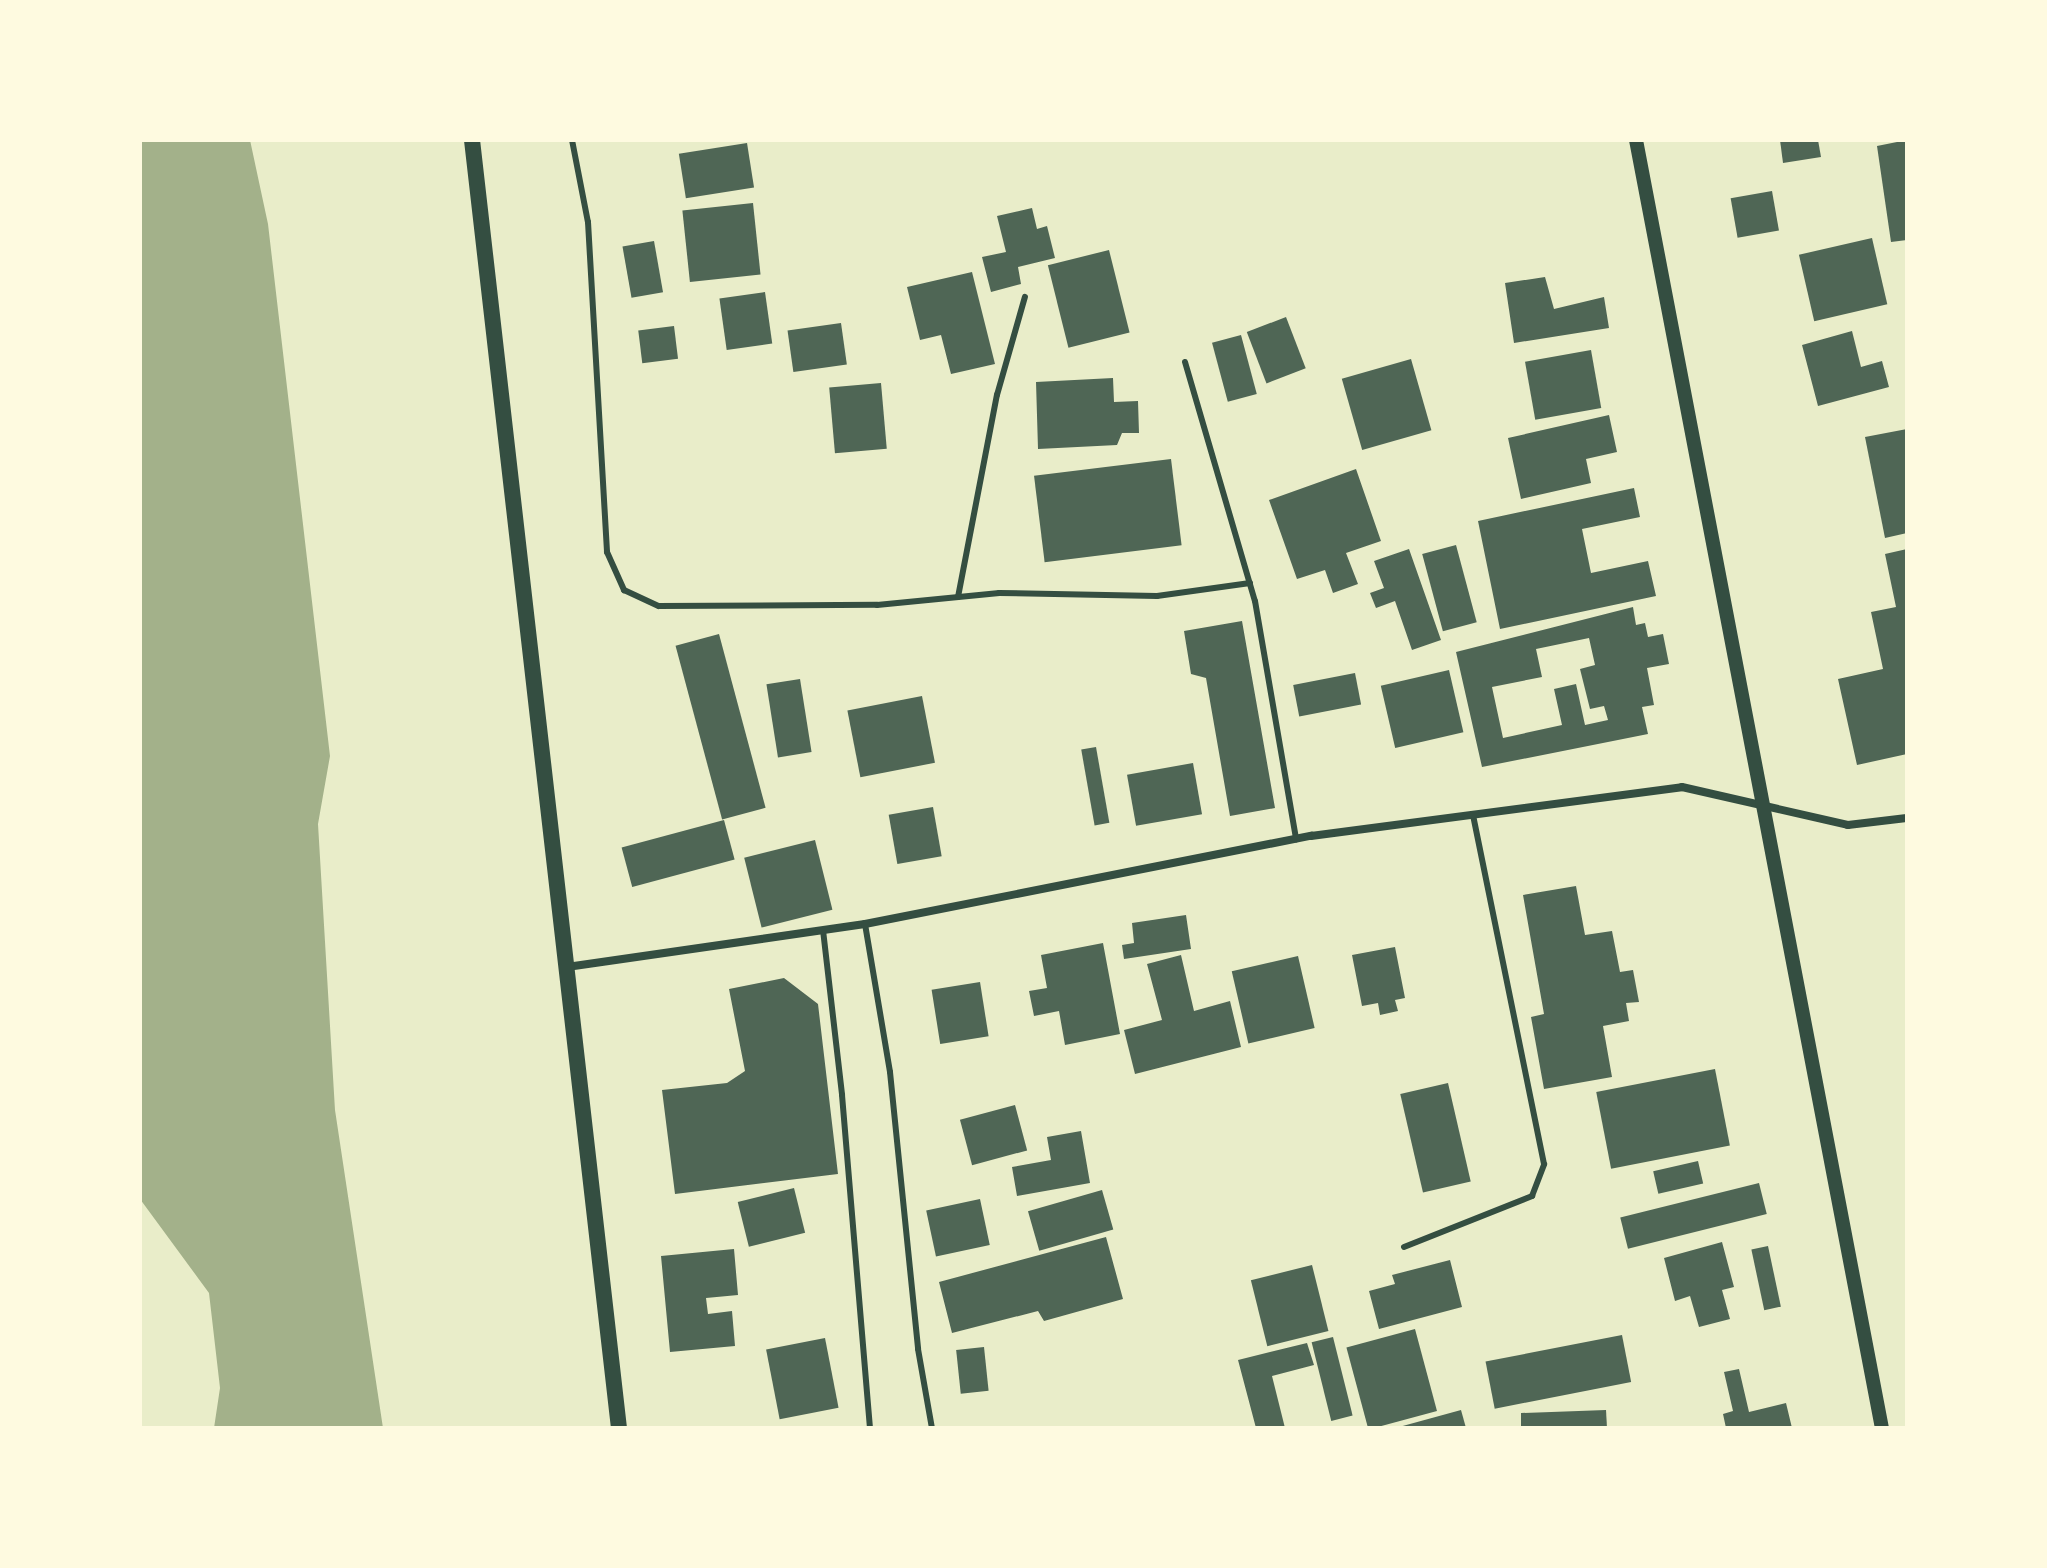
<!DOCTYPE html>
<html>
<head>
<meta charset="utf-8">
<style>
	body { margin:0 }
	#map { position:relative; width:2047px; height:1568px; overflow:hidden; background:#e9edc9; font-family:"Golos Text",sans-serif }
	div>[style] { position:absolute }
	.water>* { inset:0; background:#a3b18a }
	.building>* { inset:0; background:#4f6655; transform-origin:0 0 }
	.service>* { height:6px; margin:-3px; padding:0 3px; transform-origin:3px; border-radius:3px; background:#344e41 }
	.minor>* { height:8px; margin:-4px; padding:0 4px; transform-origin:4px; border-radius:4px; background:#344e41 }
	.tertiary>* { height:14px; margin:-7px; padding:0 7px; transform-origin:7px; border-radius:7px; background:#344e41 }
	.secondary>* { height:16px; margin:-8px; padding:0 8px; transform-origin:8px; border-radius:8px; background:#344e41 }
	span { translate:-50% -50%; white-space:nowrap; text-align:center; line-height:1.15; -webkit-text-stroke:8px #fefae0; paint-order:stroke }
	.frame { position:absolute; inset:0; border:142px solid #fefae0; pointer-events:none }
</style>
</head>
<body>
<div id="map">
	<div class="water">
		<div style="clip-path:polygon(140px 140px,250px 140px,268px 224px,330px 756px,318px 824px,335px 1110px,383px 1428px,214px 1428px,220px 1388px,209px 1293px,140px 1199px)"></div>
	</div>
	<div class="building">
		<div style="clip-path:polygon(1780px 140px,1818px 140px,1821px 157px,1783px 163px)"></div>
		<div style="clip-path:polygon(1907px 140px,1907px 240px,1891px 242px,1877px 146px)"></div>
		<div style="left:747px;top:143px;width:45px;height:69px;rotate:81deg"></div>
		<div style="left:1772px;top:191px;width:40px;height:42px;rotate:80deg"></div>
		<div style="left:753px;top:203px;width:72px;height:71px;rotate:84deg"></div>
		<div style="clip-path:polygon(1032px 208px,1037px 229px,1047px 226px,1055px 258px,1018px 267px,1021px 284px,991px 292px,982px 257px,1006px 252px,997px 216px)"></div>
		<div style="left:1872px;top:238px;width:68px;height:75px;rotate:77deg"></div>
		<div style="left:654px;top:241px;width:52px;height:32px;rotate:80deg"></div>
		<div style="left:1109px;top:250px;width:85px;height:63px;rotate:76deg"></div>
		<div style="clip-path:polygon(972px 272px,995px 364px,951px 374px,941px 335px,920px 340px,907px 287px)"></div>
		<div style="clip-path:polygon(1545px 277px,1554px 309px,1604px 297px,1609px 328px,1514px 343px,1505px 283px)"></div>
		<div style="left:765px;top:292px;width:52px;height:46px;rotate:82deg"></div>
		<div style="left:1286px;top:317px;width:55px;height:42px;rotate:69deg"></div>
		<div style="left:841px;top:323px;width:42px;height:54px;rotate:82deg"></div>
		<div style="left:674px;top:326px;width:33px;height:36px;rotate:83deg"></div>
		<div style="clip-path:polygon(1852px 331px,1861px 367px,1882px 361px,1889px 387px,1818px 406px,1802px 345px)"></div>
		<div style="left:1241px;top:335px;width:61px;height:30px;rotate:75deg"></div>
		<div style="left:1591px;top:350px;width:59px;height:67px;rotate:80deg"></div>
		<div style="left:1411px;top:359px;width:74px;height:72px;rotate:74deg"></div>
		<div style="clip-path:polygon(1113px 378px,1114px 402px,1138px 401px,1139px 433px,1122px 433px,1117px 445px,1038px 449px,1036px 382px)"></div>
		<div style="left:881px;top:383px;width:66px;height:52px;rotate:85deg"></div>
		<div style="clip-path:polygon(1609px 415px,1617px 452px,1586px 459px,1591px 483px,1521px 499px,1508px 438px)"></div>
		<div style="clip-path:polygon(1907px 429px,1907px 533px,1885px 538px,1865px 437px)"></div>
		<div style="left:1171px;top:459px;width:87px;height:138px;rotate:83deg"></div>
		<div style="clip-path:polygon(1356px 469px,1381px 541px,1346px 553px,1358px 584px,1333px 593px,1325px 570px,1297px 579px,1269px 500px)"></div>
		<div style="clip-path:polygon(1634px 488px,1640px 517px,1582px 529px,1591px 573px,1648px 561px,1656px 596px,1500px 629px,1478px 521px)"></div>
		<div style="left:1456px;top:545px;width:80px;height:35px;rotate:75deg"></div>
		<div style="clip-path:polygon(1409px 549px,1441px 640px,1412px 650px,1395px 601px,1376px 608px,1370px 593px,1384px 588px,1374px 561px)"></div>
		<div style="clip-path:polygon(1907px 549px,1907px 754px,1857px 765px,1838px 679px,1883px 669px,1871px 612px,1896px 607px,1885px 554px)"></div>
		<div style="clip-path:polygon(evenodd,1633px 607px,1636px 625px,1645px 623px,1648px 637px,1663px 634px,1669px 664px,1647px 668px,1654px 705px,1642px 707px,1648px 734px,1482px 767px,1456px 652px,1633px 607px,1589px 638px,1595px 665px,1580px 669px,1590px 709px,1604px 706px,1608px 720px,1585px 725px,1576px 684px,1554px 689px,1562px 725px,1503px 738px,1492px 687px,1542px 677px,1536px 649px,1589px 638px)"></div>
		<div style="clip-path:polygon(1242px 621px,1275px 808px,1230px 816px,1206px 678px,1191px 674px,1184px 631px)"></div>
		<div style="left:719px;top:634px;width:180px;height:45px;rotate:75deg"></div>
		<div style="left:1449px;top:670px;width:64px;height:70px;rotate:77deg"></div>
		<div style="left:1355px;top:673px;width:32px;height:63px;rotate:79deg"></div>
		<div style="left:800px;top:679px;width:74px;height:34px;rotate:81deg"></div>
		<div style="left:922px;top:696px;width:68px;height:76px;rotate:79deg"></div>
		<div style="left:1096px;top:747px;width:77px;height:15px;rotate:80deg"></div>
		<div style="left:1193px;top:763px;width:52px;height:67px;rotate:80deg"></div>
		<div style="left:933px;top:807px;width:50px;height:45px;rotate:80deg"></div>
		<div style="left:724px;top:820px;width:41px;height:106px;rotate:75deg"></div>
		<div style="left:815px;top:840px;width:72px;height:73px;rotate:76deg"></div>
		<div style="clip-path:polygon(1576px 886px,1585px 935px,1612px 931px,1620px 972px,1633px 970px,1639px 1002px,1626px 1003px,1629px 1021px,1603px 1026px,1612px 1077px,1544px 1089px,1531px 1017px,1544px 1014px,1523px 895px)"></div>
		<div style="clip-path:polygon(1186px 915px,1191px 949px,1124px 959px,1122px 945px,1134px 943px,1132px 923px)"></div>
		<div style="clip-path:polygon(1103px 943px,1120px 1034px,1065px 1045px,1059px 1011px,1034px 1016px,1029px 991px,1047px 988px,1041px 955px)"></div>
		<div style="clip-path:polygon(1395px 947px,1405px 998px,1395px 1000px,1398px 1011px,1380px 1015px,1378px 1003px,1362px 1006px,1352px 955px)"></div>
		<div style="clip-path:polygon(1181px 955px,1194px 1011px,1230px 1001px,1241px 1047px,1135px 1074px,1124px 1030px,1162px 1020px,1147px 964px)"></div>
		<div style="left:1298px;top:956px;width:74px;height:68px;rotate:77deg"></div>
		<div style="clip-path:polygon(784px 978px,818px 1004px,838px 1174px,675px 1194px,662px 1090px,727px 1083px,745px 1071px,729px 989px)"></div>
		<div style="left:980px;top:982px;width:55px;height:49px;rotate:81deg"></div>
		<div style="left:1715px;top:1069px;width:78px;height:121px;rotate:79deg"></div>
		<div style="left:1448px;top:1083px;width:101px;height:49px;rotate:77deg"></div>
		<div style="left:1015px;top:1105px;width:47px;height:57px;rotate:75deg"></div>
		<div style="clip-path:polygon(1081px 1131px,1090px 1183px,1017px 1196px,1012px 1167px,1051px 1160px,1047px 1137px)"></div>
		<div style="left:1698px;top:1161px;width:23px;height:46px;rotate:77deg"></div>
		<div style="left:1759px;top:1183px;width:32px;height:143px;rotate:76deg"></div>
		<div style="left:794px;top:1188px;width:46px;height:58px;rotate:76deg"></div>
		<div style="left:1102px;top:1190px;width:41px;height:77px;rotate:74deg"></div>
		<div style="left:980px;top:1199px;width:47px;height:55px;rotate:78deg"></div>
		<div style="clip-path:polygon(1106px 1237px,1123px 1299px,1044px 1321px,1038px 1311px,952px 1333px,939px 1282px)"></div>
		<div style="clip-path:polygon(1722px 1242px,1734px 1287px,1722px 1290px,1730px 1319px,1699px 1327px,1690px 1296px,1675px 1301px,1664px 1258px)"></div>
		<div style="left:1768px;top:1246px;width:62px;height:17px;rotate:78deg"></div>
		<div style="clip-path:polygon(734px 1249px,738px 1295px,706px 1298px,708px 1314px,732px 1311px,735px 1346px,670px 1352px,661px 1256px)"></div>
		<div style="clip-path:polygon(1450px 1260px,1462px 1307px,1379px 1329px,1369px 1291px,1395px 1284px,1392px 1275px)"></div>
		<div style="left:1312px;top:1265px;width:68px;height:63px;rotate:76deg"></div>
		<div style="left:1415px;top:1329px;width:85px;height:71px;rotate:75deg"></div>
		<div style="left:1622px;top:1335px;width:48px;height:139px;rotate:79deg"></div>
		<div style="left:1333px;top:1337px;width:81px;height:22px;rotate:76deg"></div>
		<div style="left:825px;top:1338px;width:71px;height:60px;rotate:79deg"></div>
		<div style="clip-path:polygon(1307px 1343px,1314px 1365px,1272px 1376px,1285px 1428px,1256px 1428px,1238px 1360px)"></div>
		<div style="left:984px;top:1347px;width:44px;height:28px;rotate:84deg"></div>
		<div style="clip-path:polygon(1739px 1369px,1749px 1412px,1786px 1403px,1792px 1428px,1726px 1428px,1723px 1414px,1733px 1411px,1724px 1372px)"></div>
		<div style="clip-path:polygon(1461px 1410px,1466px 1428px,1400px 1428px,1399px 1427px)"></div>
		<div style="clip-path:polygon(1606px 1410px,1607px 1428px,1521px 1428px,1521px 1413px)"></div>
	</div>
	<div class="service">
		<div style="left:572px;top:140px;width:84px;rotate:79deg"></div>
		<div style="left:588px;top:222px;width:331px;rotate:86.7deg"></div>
		<div style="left:607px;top:552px;width:42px;rotate:65.9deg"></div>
		<div style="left:624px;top:590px;width:38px;rotate:25deg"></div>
		<div style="left:659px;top:606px;width:218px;rotate:-0.3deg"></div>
		<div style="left:877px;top:605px;width:123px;rotate:-5.6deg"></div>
		<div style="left:999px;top:593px;width:158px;rotate:1.1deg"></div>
		<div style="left:1157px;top:596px;width:94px;rotate:-8deg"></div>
		<div style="left:1185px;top:362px;width:249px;rotate:73.7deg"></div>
		<div style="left:1255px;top:601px;width:242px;rotate:80.2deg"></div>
		<div style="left:958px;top:597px;width:206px;rotate:-79.1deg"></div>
		<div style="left:997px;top:395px;width:102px;rotate:-74.1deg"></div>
		<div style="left:865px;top:924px;width:150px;rotate:80.4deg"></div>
		<div style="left:890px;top:1072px;width:278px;rotate:84.2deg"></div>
		<div style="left:918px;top:1349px;width:80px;rotate:80deg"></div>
		<div style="left:823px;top:930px;width:166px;rotate:83.4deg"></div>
		<div style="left:842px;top:1095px;width:334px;rotate:85.2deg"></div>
		<div style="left:1404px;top:1247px;width:138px;rotate:-21.7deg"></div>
		<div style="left:1532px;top:1196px;width:34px;rotate:-69deg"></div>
		<div style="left:1544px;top:1164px;width:355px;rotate:-101.5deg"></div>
	</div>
	<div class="minor">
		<div style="left:567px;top:967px;width:301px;rotate:-8.2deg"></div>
		<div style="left:865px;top:924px;width:455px;rotate:-11.2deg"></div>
		<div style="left:1311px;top:836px;width:374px;rotate:-7.5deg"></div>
		<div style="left:1682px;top:787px;width:170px;rotate:12.9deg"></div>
		<div style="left:1848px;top:825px;width:59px;rotate:-6.8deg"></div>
	</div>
	<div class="tertiary">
		<div style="left:1636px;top:140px;width:1311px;rotate:79.19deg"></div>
	</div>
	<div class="secondary">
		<div style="left:472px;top:140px;width:1296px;rotate:83.49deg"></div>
	</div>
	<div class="frame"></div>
</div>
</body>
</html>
